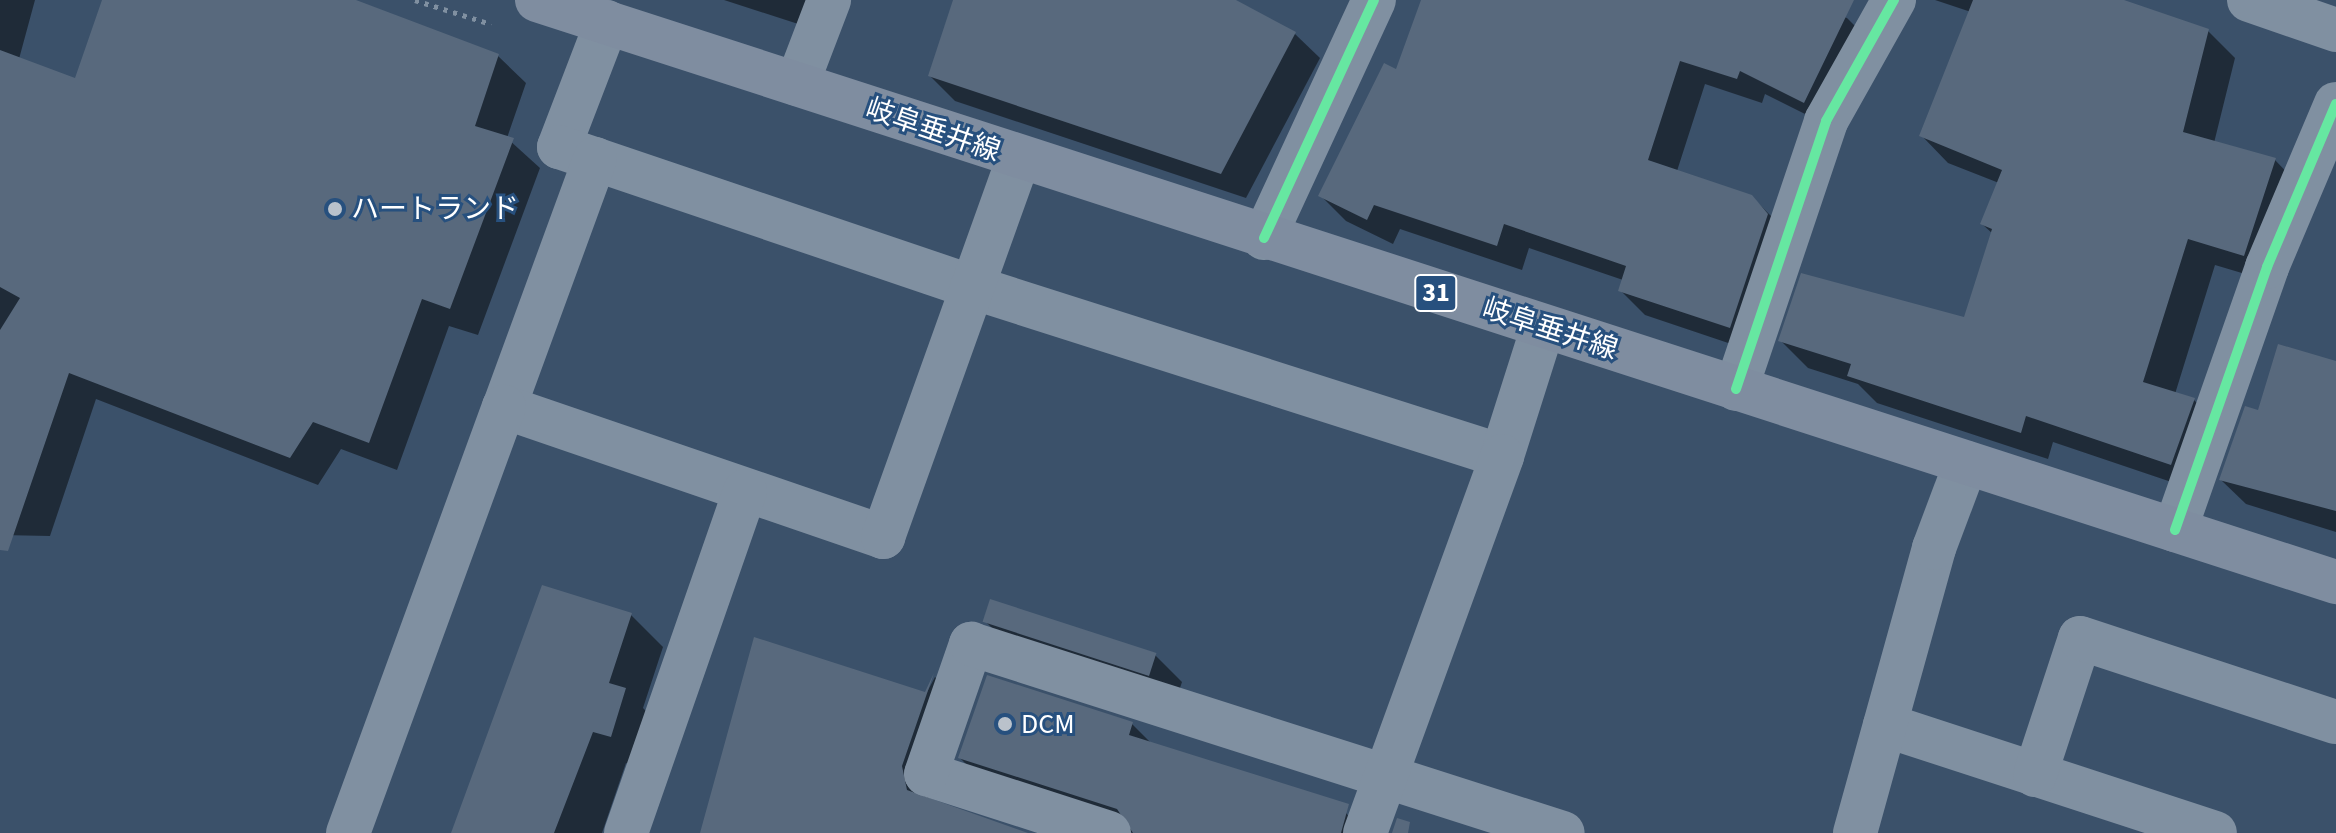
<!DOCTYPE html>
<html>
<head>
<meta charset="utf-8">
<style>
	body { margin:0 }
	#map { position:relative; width:2336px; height:833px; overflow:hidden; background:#3b516a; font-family:"Source Sans 3","Noto Sans JP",sans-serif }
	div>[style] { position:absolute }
	.shadow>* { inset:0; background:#0007 }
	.building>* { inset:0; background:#58697d; transform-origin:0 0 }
	.path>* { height:5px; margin-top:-2.5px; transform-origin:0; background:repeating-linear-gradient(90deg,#8090a1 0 4px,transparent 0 10px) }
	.minor>* { height:44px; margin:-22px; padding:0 22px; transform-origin:22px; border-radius:22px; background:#8090a1 }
	.major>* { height:44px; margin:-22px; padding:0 22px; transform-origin:22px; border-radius:22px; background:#7f8da0 }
	.cycleway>* { height:10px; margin:-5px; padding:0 5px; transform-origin:5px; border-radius:5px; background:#66e7a1 }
	.dots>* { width:22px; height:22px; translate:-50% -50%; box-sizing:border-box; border:4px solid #27507e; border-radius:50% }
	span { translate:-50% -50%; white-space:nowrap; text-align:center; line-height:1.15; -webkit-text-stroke:6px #27507e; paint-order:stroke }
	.shield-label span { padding:2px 6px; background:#27507e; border:2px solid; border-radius:6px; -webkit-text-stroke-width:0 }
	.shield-label { font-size:26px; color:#fff; font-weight:700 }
	.street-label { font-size:28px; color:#fff }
	.poi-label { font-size:28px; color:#fff }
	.left { translate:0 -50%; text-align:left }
</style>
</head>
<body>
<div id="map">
	<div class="shadow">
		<div style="clip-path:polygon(0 0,35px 0,19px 59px,76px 80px,104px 0,338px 0,498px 56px,526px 83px,507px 138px,540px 168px,478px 335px,449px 326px,397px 470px,341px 449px,318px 485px,96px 399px,50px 536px,0 535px)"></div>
		<div style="clip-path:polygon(724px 0,836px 0,826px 33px)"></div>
		<div style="clip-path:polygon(955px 0,1232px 0,1295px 34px,1320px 58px,1246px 198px,955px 101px,930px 76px)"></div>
		<div style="clip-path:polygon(1423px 0,1795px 0,1847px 18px,1872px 43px,1829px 126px,1765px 94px,1762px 103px,1705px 84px,1677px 171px,1751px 196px,1777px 222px,1755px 352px,1645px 315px,1620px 290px,1623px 280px,1529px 248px,1522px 270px,1400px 229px,1393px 244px,1346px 221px,1321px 196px,1397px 72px)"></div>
		<div style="clip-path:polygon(1935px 0,2118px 0,2208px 31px,2235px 58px,2214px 143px,2275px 160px,2302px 188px,2272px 282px,2215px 265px,2175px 394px,2194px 400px,2221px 427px,2198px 491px,2053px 442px,2048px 459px,1877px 403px,1858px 384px,1808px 368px,1781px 341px,1966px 319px,1993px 234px,1982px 224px,1999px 183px,1948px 163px,1921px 135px,1971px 12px)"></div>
		<div style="clip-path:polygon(2336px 363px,2336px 532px,2246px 504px,2221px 480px,2259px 412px)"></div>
		<div style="clip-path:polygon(631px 615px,663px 647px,643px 708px,658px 723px,643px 769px,626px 763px,602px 833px,453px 833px)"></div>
		<div style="clip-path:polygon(985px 621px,1154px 654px,1182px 682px,1176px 700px,1012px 648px)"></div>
		<div style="clip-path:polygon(756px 639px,926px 694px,935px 677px,958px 700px,928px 800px,1025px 833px,703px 833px)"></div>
		<div style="clip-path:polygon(1132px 724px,1152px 744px,1338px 802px,1361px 833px,1133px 833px,985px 783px,960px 758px)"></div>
	</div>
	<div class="building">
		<div style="clip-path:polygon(102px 0,356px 0,499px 54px,475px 126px,514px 138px,450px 309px,422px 299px,369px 443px,313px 422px,290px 458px,69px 373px,8px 551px,0 550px,0 330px,20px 298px,0 287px,0 50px,75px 78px)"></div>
		<div style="clip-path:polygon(953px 0,1236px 0,1296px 32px,1221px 174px,928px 76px)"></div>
		<div style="clip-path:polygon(1421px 0,1854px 0,1804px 103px,1740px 71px,1737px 79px,1680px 61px,1648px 160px,1752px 195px,1768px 214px,1730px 328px,1618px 291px,1626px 266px,1504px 224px,1497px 246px,1374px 205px,1367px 220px,1318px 196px,1384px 63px,1396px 69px)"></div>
		<div style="clip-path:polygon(1973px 0,2124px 0,2209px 29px,2183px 132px,2276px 158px,2244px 256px,2188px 239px,2143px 382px,2195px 398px,2171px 465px,2026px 416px,2021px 433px,1847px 376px,1851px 364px,1778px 341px,1801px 273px,1964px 317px,1992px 229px,1980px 224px,2002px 170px,1919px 136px)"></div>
		<div style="clip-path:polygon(2278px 344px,2336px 361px,2336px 511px,2219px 480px,2245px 406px,2258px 410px)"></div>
		<div style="clip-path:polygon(542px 585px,632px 613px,609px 683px,626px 688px,611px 737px,593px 732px,554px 833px,451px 833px)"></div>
		<div style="left:990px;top:599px;width:175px;height:24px;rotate:18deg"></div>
		<div style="clip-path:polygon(754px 637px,925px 692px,934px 673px,902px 766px,907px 790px,1028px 833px,700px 833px)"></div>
		<div style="clip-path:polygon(987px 675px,1133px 722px,1129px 735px,1349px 804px,1341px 833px,1133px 833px,1117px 809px,958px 758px)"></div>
		<div style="clip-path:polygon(1397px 818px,1410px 822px,1408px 833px,1392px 833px)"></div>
	</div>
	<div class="path">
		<div style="left:415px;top:0;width:80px;rotate:17.5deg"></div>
	</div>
	<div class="minor">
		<div style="left:2249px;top:0;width:92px;rotate:19deg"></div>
		<div style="left:607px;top:22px;width:134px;rotate:111deg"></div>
		<div style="left:559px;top:147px;width:436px;rotate:18.7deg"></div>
		<div style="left:972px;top:287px;width:556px;rotate:17.69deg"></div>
		<div style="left:1502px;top:456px;width:135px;rotate:-72.4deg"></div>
		<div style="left:797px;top:84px;width:90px;rotate:-69.1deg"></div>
		<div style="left:595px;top:159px;width:264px;rotate:110.1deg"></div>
		<div style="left:504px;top:407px;width:401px;rotate:18.9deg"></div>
		<div style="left:883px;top:537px;width:401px;rotate:-70.3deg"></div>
		<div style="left:1264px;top:238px;width:262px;rotate:-65.2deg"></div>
		<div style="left:1736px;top:389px;width:283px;rotate:-71.4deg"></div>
		<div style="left:1826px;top:121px;width:139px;rotate:-60.7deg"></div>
		<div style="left:2175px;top:530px;width:279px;rotate:-70.7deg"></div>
		<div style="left:2267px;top:267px;width:177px;rotate:-67.1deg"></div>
		<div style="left:1885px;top:725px;width:347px;rotate:18.1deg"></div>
		<div style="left:2035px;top:775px;width:144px;rotate:-71.8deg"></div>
		<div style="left:2080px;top:638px;width:269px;rotate:18.2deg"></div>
		<div style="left:348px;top:833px;width:454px;rotate:-69.9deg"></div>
		<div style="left:626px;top:833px;width:362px;rotate:-70.8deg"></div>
		<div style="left:1109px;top:833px;width:192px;rotate:-162.1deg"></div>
		<div style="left:926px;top:774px;width:138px;rotate:-70.9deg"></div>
		<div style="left:971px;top:644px;width:621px;rotate:17.71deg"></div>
		<div style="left:1365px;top:833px;width:401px;rotate:-70deg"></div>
		<div style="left:1855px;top:833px;width:296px;rotate:-74.5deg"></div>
		<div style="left:1934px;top:548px;width:91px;rotate:-69.4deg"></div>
	</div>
	<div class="major">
		<div style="left:537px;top:0;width:1891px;rotate:17.93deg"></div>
	</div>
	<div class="cycleway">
		<div style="left:1264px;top:238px;width:262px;rotate:-65.2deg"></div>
		<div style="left:1736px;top:389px;width:283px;rotate:-71.4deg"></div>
		<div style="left:1826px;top:121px;width:139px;rotate:-60.7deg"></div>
		<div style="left:2175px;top:530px;width:279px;rotate:-70.7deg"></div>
		<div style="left:2267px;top:267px;width:177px;rotate:-67.1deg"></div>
	</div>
	<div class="dots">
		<div style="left:335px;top:209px;background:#bac2cb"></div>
		<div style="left:1005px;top:724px;background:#bac2cb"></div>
	</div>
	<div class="shield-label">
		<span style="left:1436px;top:293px">31</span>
	</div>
	<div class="street-label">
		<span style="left:933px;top:130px;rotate:19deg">岐阜垂井線</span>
		<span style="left:1550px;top:329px;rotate:18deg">岐阜垂井線</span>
	</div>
	<div class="poi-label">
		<span class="left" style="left:351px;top:209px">ハートランド</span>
		<span class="left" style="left:1021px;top:724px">DCM</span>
	</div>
</div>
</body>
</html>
